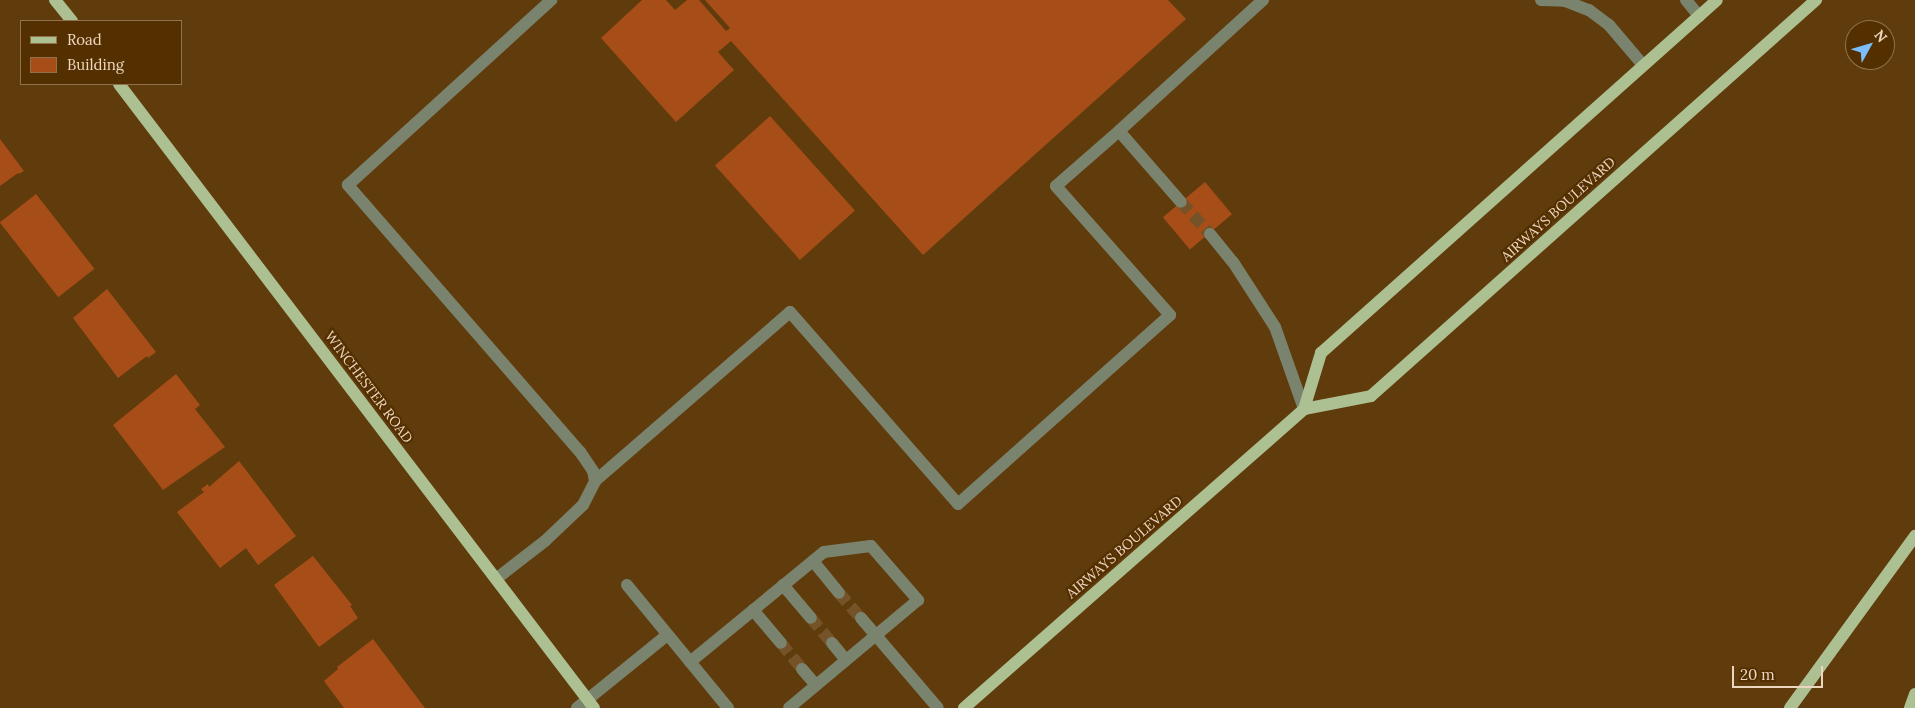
<!DOCTYPE html>
<html>
<head>
<meta charset="utf-8">
<style>
	body { margin:0 }
	#map { position:relative; width:1915px; height:708px; overflow:hidden; background:#603b0c; font-family:Lora,serif }
	div>[style] { position:absolute }
	.building>* { inset:0; background:#a74e18; transform-origin:0 0 }
	.minor-tunnel>* { height:12px; margin-top:-6px; transform-origin:0; background:repeating-linear-gradient(90deg,#755227 0 12px,transparent 0 18px) }
	.minor>* { height:12px; margin:-6px; padding:0 6px; transform-origin:6px; border-radius:6px; background:#79836d }
	.major>* { height:12px; margin:-6px; padding:0 6px; transform-origin:6px; border-radius:6px; background:#acc092 }
	span { translate:-50% -50%; white-space:nowrap; text-align:center; line-height:1.15; -webkit-text-stroke:4.5px #543000; paint-order:stroke }
	.street-label { font-size:14px; color:#edd6c0 }
	.legend { position:absolute; left:20px; top:20px; width:162px; height:65px; box-sizing:border-box; background:#543000; border:1px solid #91724d; margin:0; padding:6px 9px; list-style:none; font-size:15px; color:#edd6c0 }
	.legend li { display:flex; align-items:center; gap:10px; height:25px }
	.legend b { width:25px; border:1px solid #91724d }
	.north { position:absolute; left:1845px; top:20px; width:50px; height:50px; box-sizing:border-box; background:#543000; border:1px solid #91724d; border-radius:50%; rotate:51deg; font-size:14px; font-weight:700; line-height:20px; text-align:center; color:#edd6c0 }
	.north::after { content:''; display:block; margin:auto; width:18px; height:22px; background:#7cbef9; clip-path:polygon(50% 0,100% 100%,50% 72%,0 100%) }
	.scale { position:absolute; left:1732px; top:666px; width:91px; height:22px; box-sizing:border-box; border:2px solid #edd6c0; border-top:0; padding-left:6px; font-size:15px; line-height:18px; white-space:nowrap; color:#edd6c0; -webkit-text-stroke:4px #543000; paint-order:stroke }
</style>
</head>
<body>
<div id="map">
	<div class="building">
		<div style="clip-path:polygon(642px 0,666px 0,675px 10px,687px 0,699px 0,726px 31px,730px 28px,705px 0,1168px 0,1186px 19px,923px 255px,731px 41px,718px 52px,734px 70px,676px 122px,601px 38px)"></div>
		<div style="left:770px;top:116px;width:127px;height:74px;rotate:48deg"></div>
		<div style="clip-path:polygon(0 139px,24px 171px,19px 174px,18px 173px,0 186px)"></div>
		<div style="left:1205px;top:182px;width:42px;height:55px;rotate:50deg"></div>
		<div style="left:36px;top:194px;width:95px;height:46px;rotate:52deg"></div>
		<div style="clip-path:polygon(107px 289px,156px 352px,148px 358px,147px 356px,118px 378px,73px 318px)"></div>
		<div style="clip-path:polygon(176px 374px,200px 405px,195px 409px,225px 447px,163px 490px,113px 425px)"></div>
		<div style="clip-path:polygon(239px 461px,296px 536px,258px 565px,246px 548px,220px 568px,177px 512px,204px 492px,201px 489px,208px 484px,209px 487px)"></div>
		<div style="clip-path:polygon(313px 556px,352px 605px,350px 606px,358px 618px,319px 647px,274px 585px)"></div>
		<div style="clip-path:polygon(373px 639px,425px 708px,344px 708px,324px 681px,338px 669px,337px 667px)"></div>
	</div>
	<div class="minor-tunnel">
		<div style="left:1181px;top:202px;width:43px;rotate:47.8deg"></div>
		<div style="left:839px;top:593px;width:33px;rotate:49deg"></div>
		<div style="left:811px;top:618px;width:33px;rotate:50deg"></div>
		<div style="left:781px;top:643px;width:33px;rotate:51deg"></div>
	</div>
	<div class="minor">
		<div style="left:1541px;top:0;width:24px;rotate:2deg"></div>
		<div style="left:1565px;top:1px;width:26px;rotate:21deg"></div>
		<div style="left:1589px;top:10px;width:25px;rotate:37deg"></div>
		<div style="left:1609px;top:25px;width:52px;rotate:49.6deg"></div>
		<div style="left:1686px;top:0;width:21px;rotate:51deg"></div>
		<div style="left:1119px;top:131px;width:195px;rotate:-42.3deg"></div>
		<div style="left:1210px;top:234px;width:36px;rotate:51deg"></div>
		<div style="left:1233px;top:262px;width:77px;rotate:57.1deg"></div>
		<div style="left:1275px;top:327px;width:87px;rotate:70.5deg"></div>
		<div style="left:595px;top:481px;width:258px;rotate:-40.9deg"></div>
		<div style="left:790px;top:312px;width:255px;rotate:48.8deg"></div>
		<div style="left:958px;top:504px;width:284px;rotate:-41.7deg"></div>
		<div style="left:1170px;top:315px;width:172px;rotate:-131.5deg"></div>
		<div style="left:1056px;top:186px;width:84px;rotate:-41.1deg"></div>
		<div style="left:1119px;top:131px;width:94px;rotate:48.9deg"></div>
		<div style="left:813px;top:561px;width:41px;rotate:50.9deg"></div>
		<div style="left:496px;top:579px;width:62px;rotate:-37.8deg"></div>
		<div style="left:545px;top:541px;width:52px;rotate:-43.5deg"></div>
		<div style="left:583px;top:505px;width:27px;rotate:-63deg"></div>
		<div style="left:595px;top:481px;width:10px;rotate:-101deg"></div>
		<div style="left:593px;top:471px;width:23px;rotate:-124deg"></div>
		<div style="left:580px;top:452px;width:354px;rotate:-131deg"></div>
		<div style="left:348px;top:185px;width:275px;rotate:-42.3deg"></div>
		<div style="left:627px;top:585px;width:159px;rotate:50.6deg"></div>
		<div style="left:783px;top:585px;width:43px;rotate:49.7deg"></div>
		<div style="left:753px;top:610px;width:43px;rotate:49.7deg"></div>
		<div style="left:861px;top:618px;width:118px;rotate:49.5deg"></div>
		<div style="left:832px;top:643px;width:22px;rotate:51deg"></div>
		<div style="left:690px;top:662px;width:173px;rotate:-39.4deg"></div>
		<div style="left:824px;top:552px;width:47px;rotate:-7.3deg"></div>
		<div style="left:871px;top:546px;width:72px;rotate:49deg"></div>
		<div style="left:918px;top:600px;width:168px;rotate:140.1deg"></div>
		<div style="left:802px;top:669px;width:21px;rotate:49deg"></div>
		<div style="left:577px;top:708px;width:116px;rotate:-39deg"></div>
	</div>
	<div class="major">
		<div style="left:55px;top:0;width:27px;rotate:51deg"></div>
		<div style="left:119px;top:84px;width:784px;rotate:52.72deg"></div>
		<div style="left:1304px;top:409px;width:59px;rotate:-73.1deg"></div>
		<div style="left:1321px;top:353px;width:530px;rotate:-41.71deg"></div>
		<div style="left:964px;top:708px;width:453px;rotate:-41.3deg"></div>
		<div style="left:1304px;top:409px;width:68px;rotate:-11deg"></div>
		<div style="left:1371px;top:396px;width:596px;rotate:-41.67deg"></div>
		<div style="left:1790px;top:708px;width:213px;rotate:-54deg"></div>
		<div style="left:1910px;top:708px;width:15px;rotate:-70deg"></div>
	</div>
	<div class="street-label">
		<span style="left:1558px;top:209px;rotate:-42deg">AIRWAYS BOULEVARD</span>
		<span style="left:369px;top:387px;rotate:53deg">WINCHESTER ROAD</span>
		<span style="left:1124px;top:547px;rotate:-41deg">AIRWAYS BOULEVARD</span>
	</div>
	<ul class="legend">
	<li><b style="height:6px;background:#acc092"></b>Road</li>
	<li><b style="height:14px;background:#a74e18"></b>Building</li>
	</ul>
	<div class="north">N</div>
	<div class="scale">20 m</div>
</div>
</body>
</html>
